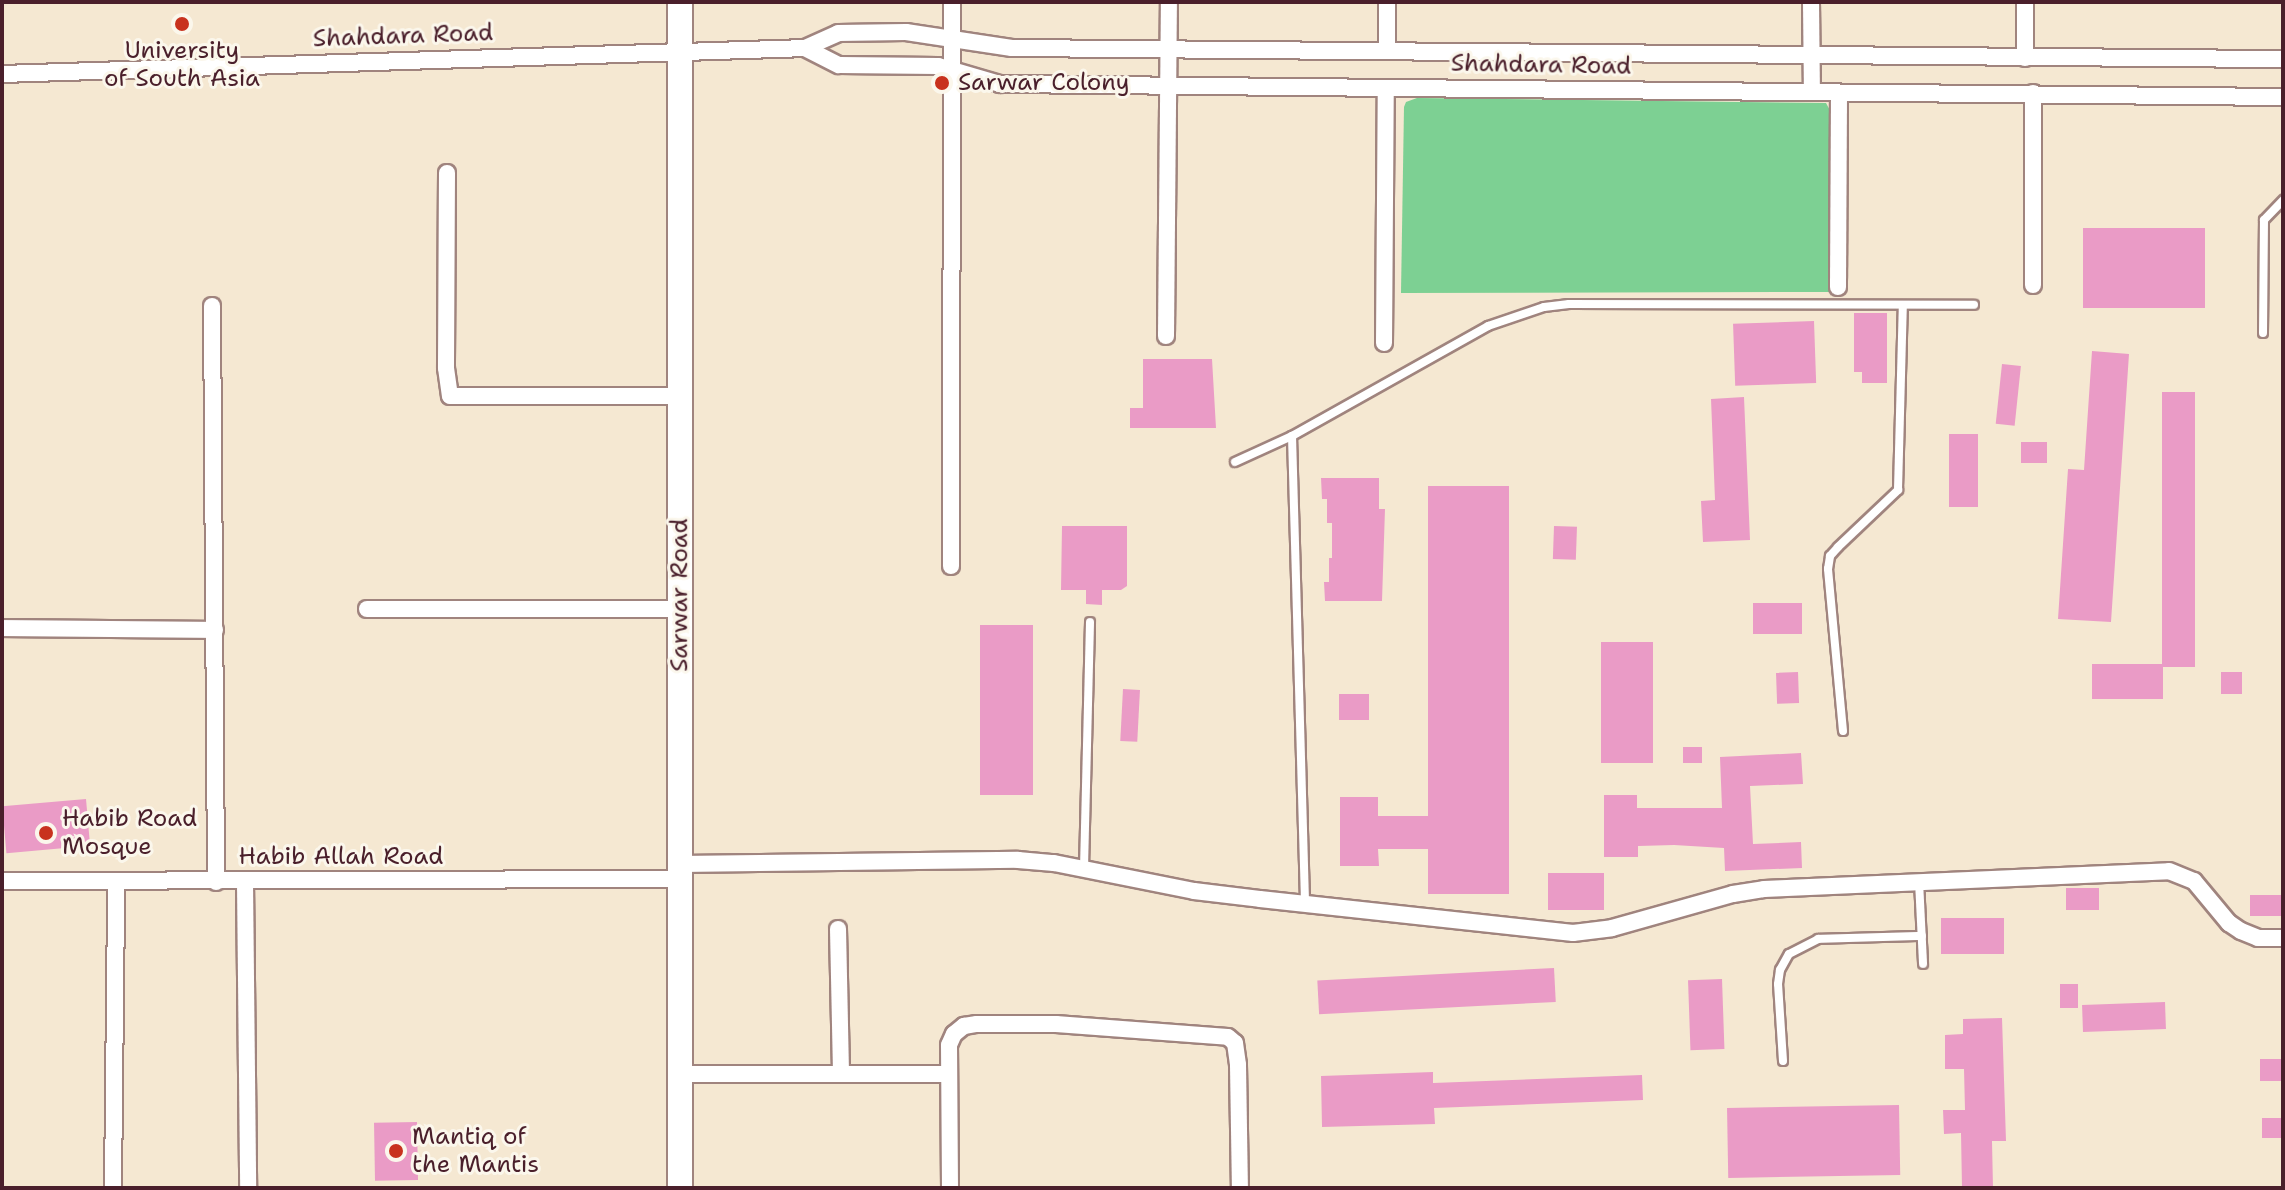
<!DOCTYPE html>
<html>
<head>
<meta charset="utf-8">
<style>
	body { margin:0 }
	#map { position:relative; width:2285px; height:1190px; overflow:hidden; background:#f5e8d2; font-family:"Shantell Sans",sans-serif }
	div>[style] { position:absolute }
	.green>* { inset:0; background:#7dd093 }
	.building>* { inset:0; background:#ea9bc6; transform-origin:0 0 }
	.roads { filter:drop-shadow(2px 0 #a0847e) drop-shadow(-2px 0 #a0847e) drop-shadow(0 2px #a0847e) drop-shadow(0 -2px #a0847e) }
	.lane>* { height:8px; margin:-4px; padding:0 4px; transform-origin:4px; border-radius:4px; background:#fff }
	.street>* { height:16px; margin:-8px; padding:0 8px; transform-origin:8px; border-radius:8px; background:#fff }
	.secondary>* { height:24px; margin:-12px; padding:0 12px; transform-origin:12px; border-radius:12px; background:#fff }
	.dots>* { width:22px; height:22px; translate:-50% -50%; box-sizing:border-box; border:4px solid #fbf7ec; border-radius:50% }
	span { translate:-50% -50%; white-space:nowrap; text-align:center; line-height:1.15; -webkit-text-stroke:6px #fbf7ec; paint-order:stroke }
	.street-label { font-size:24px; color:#4a1f2b }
	.poi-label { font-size:24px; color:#4a1f2b }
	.left { translate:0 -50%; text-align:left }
	.frame { position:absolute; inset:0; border:4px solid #4a1f2b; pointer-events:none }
</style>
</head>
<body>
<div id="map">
	<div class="green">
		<div style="clip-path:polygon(1417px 98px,1826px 103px,1832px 114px,1830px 292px,1401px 293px,1404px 107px,1406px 102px)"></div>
	</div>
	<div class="building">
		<div style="left:2083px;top:228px;width:122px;height:80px"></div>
		<div style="clip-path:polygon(1854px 313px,1887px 313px,1887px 383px,1862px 383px,1862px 372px,1854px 372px)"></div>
		<div style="left:1814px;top:321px;width:62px;height:81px;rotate:88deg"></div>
		<div style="clip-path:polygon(2092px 351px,2129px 354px,2111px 622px,2058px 619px,2068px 469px,2084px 470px)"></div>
		<div style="clip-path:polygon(1143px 359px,1212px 359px,1216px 428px,1130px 428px,1130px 408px,1143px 408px)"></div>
		<div style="left:2002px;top:364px;width:19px;height:60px;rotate:6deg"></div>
		<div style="left:2162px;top:392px;width:33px;height:275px"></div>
		<div style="clip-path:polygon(1744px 397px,1750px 540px,1703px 542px,1701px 501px,1715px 500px,1711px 399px)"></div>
		<div style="left:1949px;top:434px;width:29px;height:73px"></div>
		<div style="left:2021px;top:442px;width:26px;height:21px"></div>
		<div style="clip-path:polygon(1321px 478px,1379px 478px,1379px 509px,1385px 509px,1382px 601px,1325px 601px,1324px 582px,1329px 582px,1329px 558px,1332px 558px,1332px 523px,1327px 523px,1327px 499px,1322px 499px)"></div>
		<div style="clip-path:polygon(1428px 486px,1509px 486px,1509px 894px,1428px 894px,1428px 849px,1378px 849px,1379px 866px,1340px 866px,1340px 797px,1378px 797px,1378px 816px,1428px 816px)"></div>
		<div style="clip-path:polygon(1062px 526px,1127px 526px,1127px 586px,1121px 590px,1102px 590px,1102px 605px,1086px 604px,1086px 590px,1061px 590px)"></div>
		<div style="left:1554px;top:526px;width:23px;height:33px;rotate:2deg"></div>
		<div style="left:1802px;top:603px;width:31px;height:49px;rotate:90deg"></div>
		<div style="left:1033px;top:625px;width:170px;height:53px;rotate:90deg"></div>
		<div style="left:1601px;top:642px;width:52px;height:121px"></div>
		<div style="left:2092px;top:664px;width:71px;height:35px"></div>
		<div style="left:1798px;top:672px;width:31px;height:22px;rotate:88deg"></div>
		<div style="left:2221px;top:672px;width:21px;height:22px"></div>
		<div style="left:1123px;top:689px;width:17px;height:52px;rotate:3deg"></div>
		<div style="left:1339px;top:694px;width:30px;height:26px"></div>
		<div style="left:1683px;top:747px;width:19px;height:16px"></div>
		<div style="clip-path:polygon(1801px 753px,1803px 784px,1750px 786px,1753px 844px,1801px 842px,1802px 868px,1725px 871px,1724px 848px,1674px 845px,1638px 846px,1638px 857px,1604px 857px,1604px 795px,1637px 795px,1637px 808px,1722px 808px,1720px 757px)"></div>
		<div style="left:86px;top:799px;width:47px;height:84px;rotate:85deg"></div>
		<div style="left:1548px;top:873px;width:56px;height:37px"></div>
		<div style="left:2066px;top:888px;width:33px;height:22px"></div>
		<div style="left:2283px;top:895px;width:21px;height:33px;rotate:90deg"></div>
		<div style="left:2004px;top:918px;width:36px;height:63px;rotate:90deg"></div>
		<div style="left:1554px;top:968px;width:34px;height:237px;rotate:87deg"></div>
		<div style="left:1722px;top:979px;width:70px;height:34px;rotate:88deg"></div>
		<div style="left:2060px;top:984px;width:18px;height:24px"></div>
		<div style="left:2165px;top:1002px;width:27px;height:83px;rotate:88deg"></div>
		<div style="clip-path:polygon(2002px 1018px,2006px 1141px,1992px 1141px,1993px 1188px,1962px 1188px,1961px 1133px,1944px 1134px,1943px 1110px,1965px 1110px,1964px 1069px,1945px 1069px,1945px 1035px,1963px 1034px,1963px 1019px)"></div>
		<div style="left:2260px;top:1059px;width:23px;height:22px"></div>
		<div style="clip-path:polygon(1433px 1072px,1433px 1083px,1642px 1075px,1643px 1100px,1434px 1108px,1435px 1124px,1322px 1127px,1321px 1076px)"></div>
		<div style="left:1899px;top:1105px;width:70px;height:172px;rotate:89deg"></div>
		<div style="left:2262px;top:1118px;width:21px;height:20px"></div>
		<div style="left:417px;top:1122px;width:58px;height:43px;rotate:89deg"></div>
	</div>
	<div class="roads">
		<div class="lane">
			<div style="left:2263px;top:333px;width:113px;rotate:-89.5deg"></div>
			<div style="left:2264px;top:220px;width:28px;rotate:-46deg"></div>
			<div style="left:1292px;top:436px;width:466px;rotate:88.4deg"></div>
			<div style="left:1235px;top:462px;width:63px;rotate:-24.5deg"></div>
			<div style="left:1292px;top:436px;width:225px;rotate:-29.3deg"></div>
			<div style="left:1488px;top:326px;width:59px;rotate:-18.7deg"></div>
			<div style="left:1544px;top:307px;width:25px;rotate:-7deg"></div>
			<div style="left:1569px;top:304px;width:405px;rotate:0.1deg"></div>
			<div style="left:1843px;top:731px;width:163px;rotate:-95.3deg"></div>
			<div style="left:1828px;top:569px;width:13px;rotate:-81deg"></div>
			<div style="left:1830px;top:556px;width:12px;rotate:-48deg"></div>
			<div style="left:1838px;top:547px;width:83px;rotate:-43.5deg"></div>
			<div style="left:1898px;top:490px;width:185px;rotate:-88.5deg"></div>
			<div style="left:1084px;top:868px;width:246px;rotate:-88.6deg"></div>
			<div style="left:1919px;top:881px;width:83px;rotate:87.2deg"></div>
			<div style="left:1783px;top:1061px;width:77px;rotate:-93.7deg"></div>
			<div style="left:1778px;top:984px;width:14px;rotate:-82deg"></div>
			<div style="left:1780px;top:970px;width:18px;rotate:-61deg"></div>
			<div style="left:1789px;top:954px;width:33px;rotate:-27deg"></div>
			<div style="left:1818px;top:939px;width:104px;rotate:-1.7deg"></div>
		</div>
		<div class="street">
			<div style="left:1811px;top:2px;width:90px;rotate:89.4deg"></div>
			<div style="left:805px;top:48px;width:38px;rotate:27deg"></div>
			<div style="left:839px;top:65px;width:99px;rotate:0.6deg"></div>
			<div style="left:938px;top:66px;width:65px;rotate:16.2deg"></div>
			<div style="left:1000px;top:84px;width:1283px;rotate:0.58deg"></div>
			<div style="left:1387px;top:51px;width:49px;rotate:-90deg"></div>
			<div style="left:2025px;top:58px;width:56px;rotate:-90deg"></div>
			<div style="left:2px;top:74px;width:803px;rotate:-1.85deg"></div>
			<div style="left:805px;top:48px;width:36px;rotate:-24deg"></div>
			<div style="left:838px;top:33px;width:68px;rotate:-0.8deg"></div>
			<div style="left:906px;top:32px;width:107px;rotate:8.6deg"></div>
			<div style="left:1012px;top:48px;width:1271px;rotate:0.5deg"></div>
			<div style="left:447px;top:173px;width:195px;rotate:90.3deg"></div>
			<div style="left:446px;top:368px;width:28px;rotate:82deg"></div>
			<div style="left:450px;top:396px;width:231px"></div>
			<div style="left:2033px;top:285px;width:192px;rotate:-90deg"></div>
			<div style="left:1838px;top:287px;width:194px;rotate:-89.7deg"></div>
			<div style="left:212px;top:306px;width:576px;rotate:89.6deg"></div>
			<div style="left:1166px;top:336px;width:334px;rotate:-89.5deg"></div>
			<div style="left:1384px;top:343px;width:255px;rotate:-89.6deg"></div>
			<div style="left:951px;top:566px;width:564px;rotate:-89.9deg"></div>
			<div style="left:367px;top:609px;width:313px"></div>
			<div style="left:2px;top:628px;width:213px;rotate:0.5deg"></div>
			<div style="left:680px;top:864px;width:338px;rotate:-0.7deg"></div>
			<div style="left:1018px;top:860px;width:36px;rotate:5deg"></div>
			<div style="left:1054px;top:863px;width:143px;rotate:11.3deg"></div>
			<div style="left:1194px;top:891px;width:66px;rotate:6.9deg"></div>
			<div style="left:1260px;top:899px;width:315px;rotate:6.2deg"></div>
			<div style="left:1573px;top:933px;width:39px;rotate:-7deg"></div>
			<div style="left:1612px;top:928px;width:126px;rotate:-15.7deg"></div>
			<div style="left:1733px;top:894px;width:31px;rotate:-9deg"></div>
			<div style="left:1764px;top:889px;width:405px;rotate:-2.5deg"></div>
			<div style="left:2169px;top:871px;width:27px;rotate:22deg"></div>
			<div style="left:2194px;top:881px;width:55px;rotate:50.2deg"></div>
			<div style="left:2229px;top:923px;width:14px;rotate:34deg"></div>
			<div style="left:2241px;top:931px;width:18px;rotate:22deg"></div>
			<div style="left:2258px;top:938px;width:25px"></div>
			<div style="left:2px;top:881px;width:678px;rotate:-0.17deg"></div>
			<div style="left:245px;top:882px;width:306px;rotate:89.4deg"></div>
			<div style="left:838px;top:929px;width:144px;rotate:88.8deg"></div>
			<div style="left:680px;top:1074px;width:269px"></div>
			<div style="left:113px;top:1188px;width:305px;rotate:-89.4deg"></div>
			<div style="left:950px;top:1188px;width:143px;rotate:-90.4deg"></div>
			<div style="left:949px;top:1045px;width:12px;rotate:-66deg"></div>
			<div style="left:954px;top:1034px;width:13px;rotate:-39deg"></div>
			<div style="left:964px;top:1026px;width:13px;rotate:-9deg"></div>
			<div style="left:977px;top:1024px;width:79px"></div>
			<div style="left:1056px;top:1024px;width:172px;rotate:4.3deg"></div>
			<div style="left:1228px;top:1037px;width:9px;rotate:41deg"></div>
			<div style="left:1235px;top:1043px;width:22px;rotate:82deg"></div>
			<div style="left:1238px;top:1065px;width:123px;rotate:89.1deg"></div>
		</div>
		<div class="secondary">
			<div style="left:680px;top:2px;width:1186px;rotate:90deg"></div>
		</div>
	</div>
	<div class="dots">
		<div style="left:182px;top:24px;background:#c8321e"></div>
		<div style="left:942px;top:83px;background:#c8321e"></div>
		<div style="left:46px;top:833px;background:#c8321e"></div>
		<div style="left:396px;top:1151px;background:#c8321e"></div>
	</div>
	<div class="street-label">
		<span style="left:403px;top:36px;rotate:-2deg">Shahdara Road</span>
		<span style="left:1541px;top:65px;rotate:1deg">Shahdara Road</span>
		<span style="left:680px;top:595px;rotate:-90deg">Sarwar Road</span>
		<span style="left:341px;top:857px">Habib Allah Road</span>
	</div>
	<div class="poi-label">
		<span style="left:182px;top:65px">University<br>of South Asia</span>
		<span class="left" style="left:958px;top:83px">Sarwar Colony</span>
		<span class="left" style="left:62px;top:833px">Habib Road<br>Mosque</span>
		<span class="left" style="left:412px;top:1151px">Mantiq of<br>the Mantis</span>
	</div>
	<div class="frame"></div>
</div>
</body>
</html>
